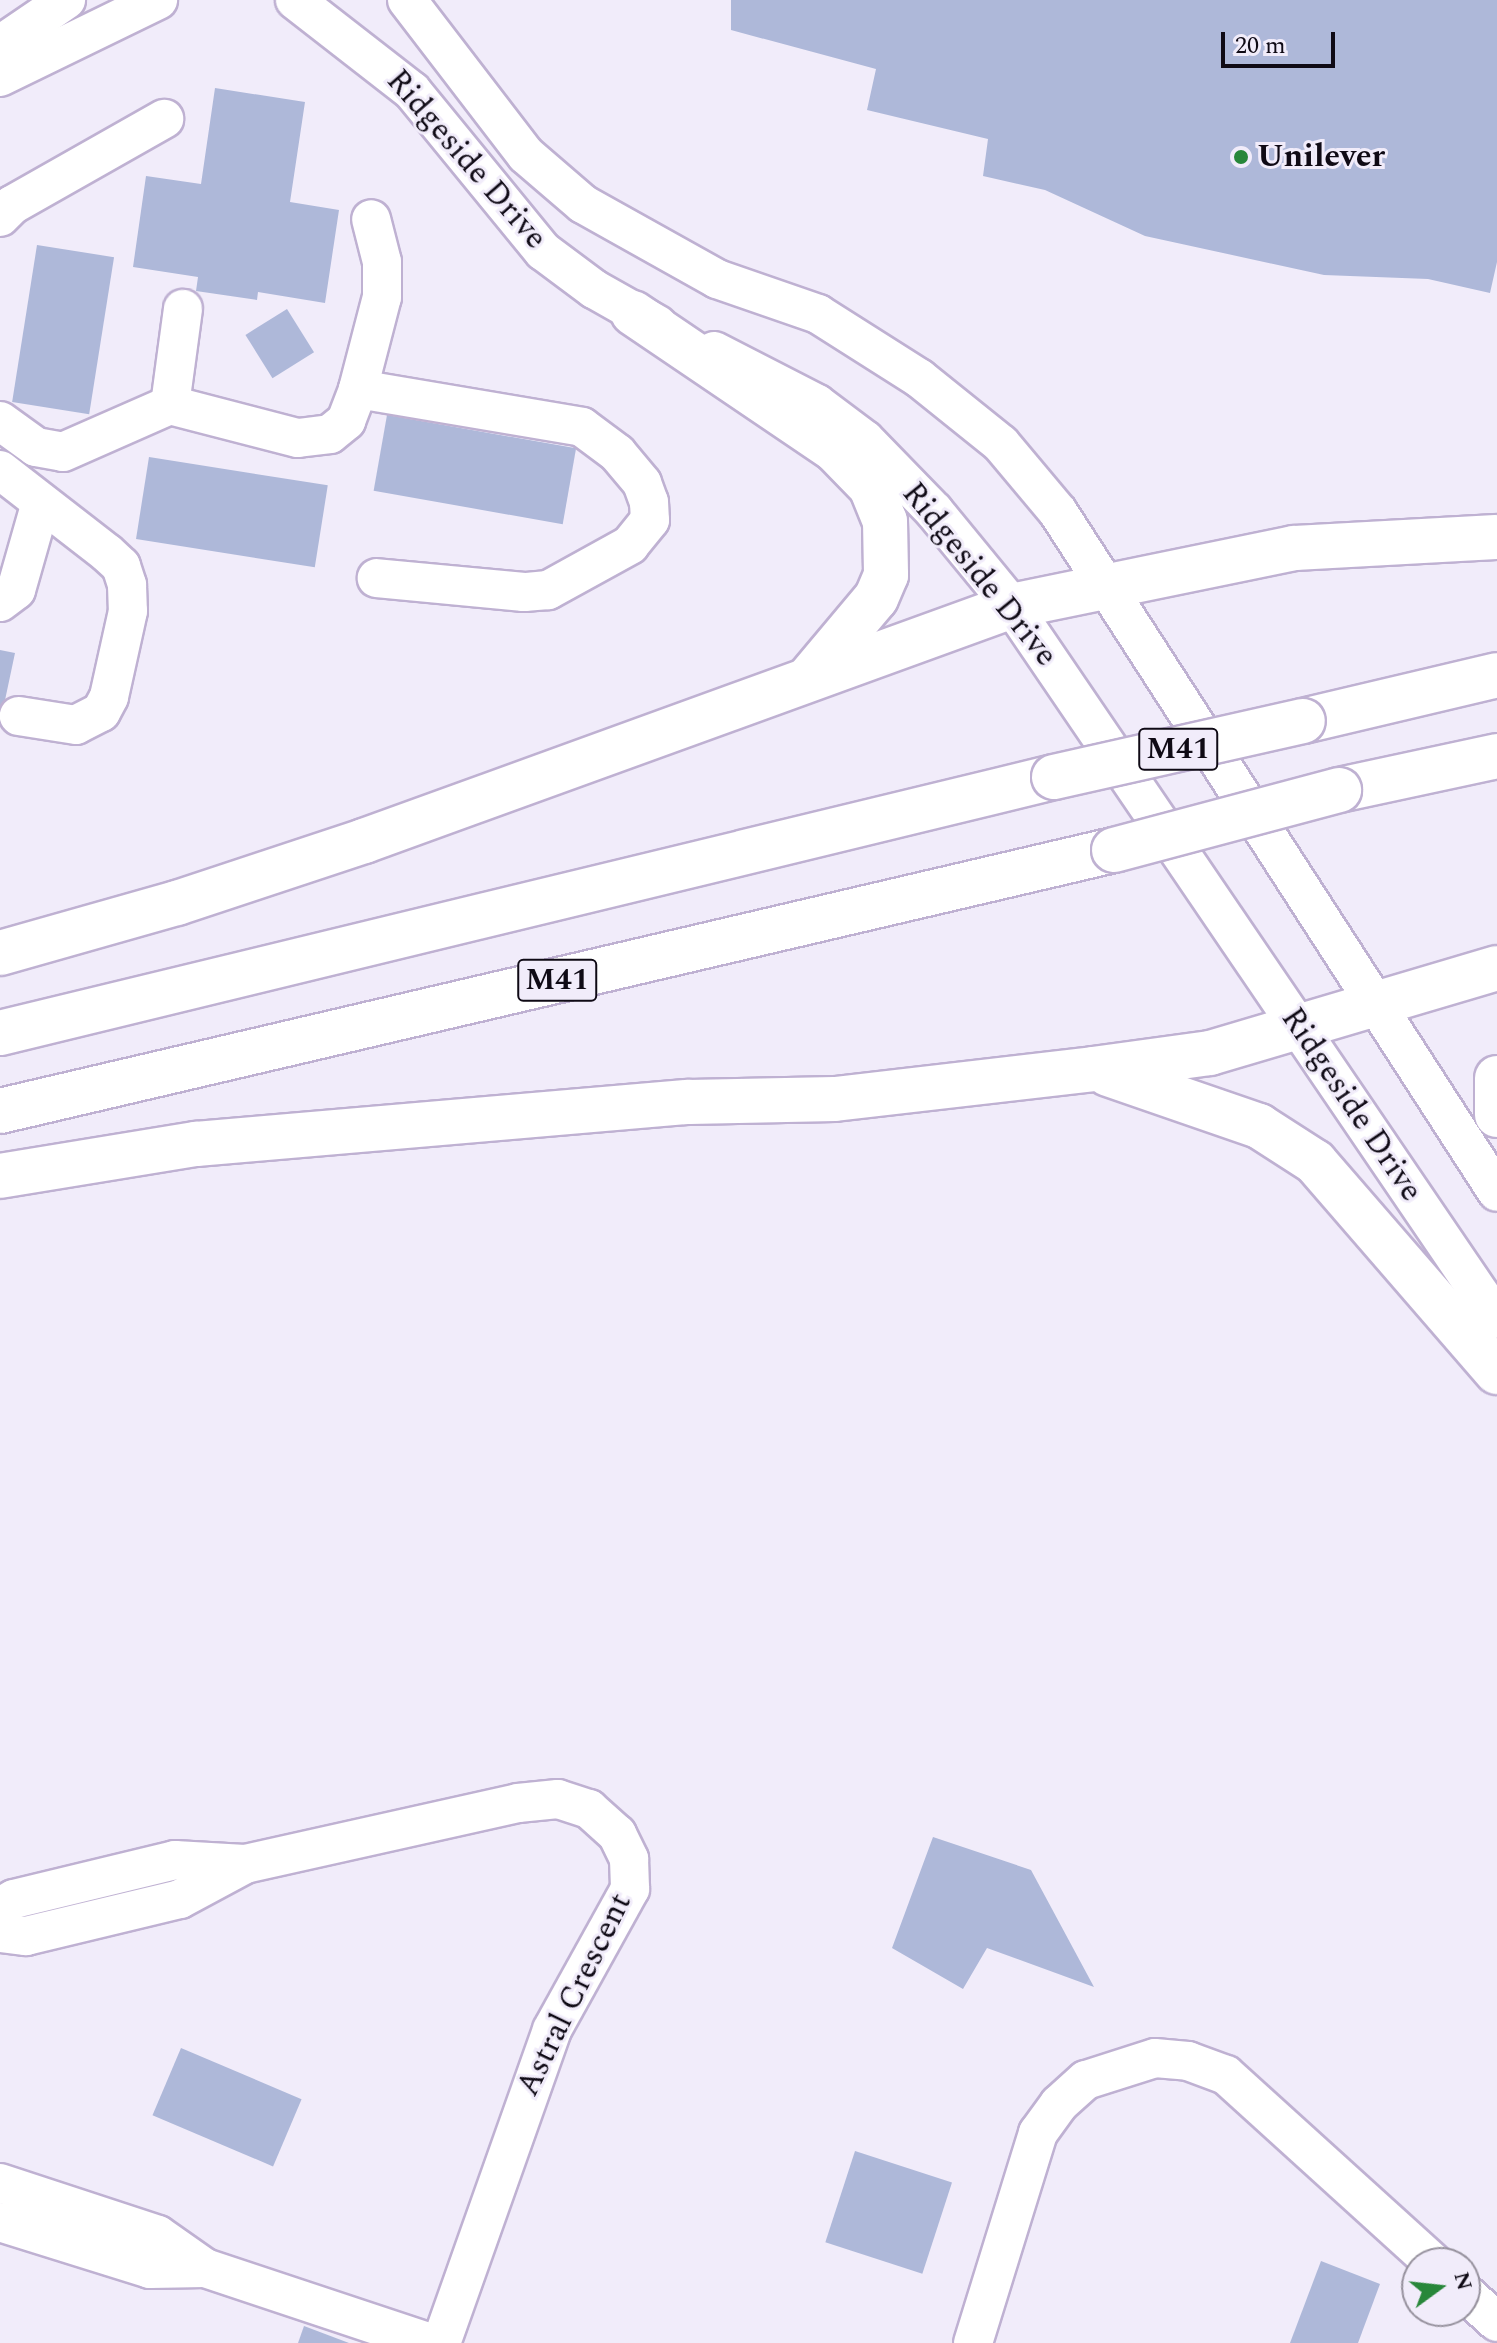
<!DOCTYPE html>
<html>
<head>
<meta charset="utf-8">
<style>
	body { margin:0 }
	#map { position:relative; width:1497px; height:2343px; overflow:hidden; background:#f1ecfa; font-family:Spectral,serif }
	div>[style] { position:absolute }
	.building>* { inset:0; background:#aeb8d9; transform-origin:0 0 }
	.roads { filter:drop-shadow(2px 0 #bfb1d2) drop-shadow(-2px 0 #bfb1d2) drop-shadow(0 2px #bfb1d2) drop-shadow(0 -2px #bfb1d2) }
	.minor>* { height:38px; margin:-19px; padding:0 19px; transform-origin:19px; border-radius:19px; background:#fff }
	.highway>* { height:44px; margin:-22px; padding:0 22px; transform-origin:22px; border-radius:22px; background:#fff }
	.bridges { filter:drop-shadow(2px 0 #bfb1d2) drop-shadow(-2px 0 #bfb1d2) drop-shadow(0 2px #bfb1d2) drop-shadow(0 -2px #bfb1d2) }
	.highway-bridge>* { height:44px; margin:-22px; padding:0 22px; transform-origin:22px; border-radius:22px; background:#fff }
	.dots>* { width:22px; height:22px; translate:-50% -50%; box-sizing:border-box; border:4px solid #f1ecfa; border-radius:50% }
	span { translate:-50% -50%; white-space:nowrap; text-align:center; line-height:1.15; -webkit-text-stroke:6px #f1ecfa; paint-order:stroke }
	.shield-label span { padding:2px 6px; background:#f1ecfa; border:2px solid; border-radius:6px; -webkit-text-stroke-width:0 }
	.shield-label { font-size:30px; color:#0f0a15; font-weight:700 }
	.poi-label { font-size:32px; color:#0f0a15; font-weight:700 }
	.left { translate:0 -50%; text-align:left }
	.street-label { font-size:32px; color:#0f0a15 }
	.north { position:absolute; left:1401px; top:2247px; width:80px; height:80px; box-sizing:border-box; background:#f1ecfa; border:2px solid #97929e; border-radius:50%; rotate:75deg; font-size:22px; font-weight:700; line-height:32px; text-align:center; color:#0f0a15 }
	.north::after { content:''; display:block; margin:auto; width:28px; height:36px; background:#28873a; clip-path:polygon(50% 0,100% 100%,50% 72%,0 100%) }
	.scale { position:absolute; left:1221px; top:32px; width:114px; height:36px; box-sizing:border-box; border:4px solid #0f0a15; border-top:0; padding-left:10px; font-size:24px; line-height:28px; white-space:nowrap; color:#0f0a15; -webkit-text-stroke:6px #f1ecfa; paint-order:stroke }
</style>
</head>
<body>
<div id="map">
	<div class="building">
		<div style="clip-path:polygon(731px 0,1497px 0,1497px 262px,1490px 293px,1428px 279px,1324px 275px,1145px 236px,1045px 190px,983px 176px,988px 139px,867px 110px,876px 69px,731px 30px)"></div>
		<div style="clip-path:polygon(215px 88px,305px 102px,290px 202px,339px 210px,325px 303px,258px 292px,257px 300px,196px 291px,198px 277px,133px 267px,146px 176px,201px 184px)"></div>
		<div style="left:37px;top:245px;width:78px;height:159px;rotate:9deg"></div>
		<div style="left:287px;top:309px;width:51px;height:49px;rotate:58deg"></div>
		<div style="left:387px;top:415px;width:192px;height:77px;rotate:10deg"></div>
		<div style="left:149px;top:457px;width:181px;height:83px;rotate:9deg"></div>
		<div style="clip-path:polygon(0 650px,15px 653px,1px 719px,0 719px)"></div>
		<div style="clip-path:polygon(933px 1837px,1031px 1870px,1094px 1987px,987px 1948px,963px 1989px,892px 1948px)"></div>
		<div style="left:181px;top:2048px;width:131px;height:73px;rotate:23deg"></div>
		<div style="left:855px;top:2151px;width:102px;height:96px;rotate:18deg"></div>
		<div style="clip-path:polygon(1321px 2261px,1380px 2284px,1358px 2343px,1290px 2343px)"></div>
		<div style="clip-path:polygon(304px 2326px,349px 2343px,298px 2343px)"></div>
	</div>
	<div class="roads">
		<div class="minor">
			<div style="left:295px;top:0;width:148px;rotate:37.9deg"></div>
			<div style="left:412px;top:91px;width:207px;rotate:50.7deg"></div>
			<div style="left:543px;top:251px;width:64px;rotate:36.7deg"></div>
			<div style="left:594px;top:289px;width:73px;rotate:29.4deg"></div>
			<div style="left:407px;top:0;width:195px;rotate:52.5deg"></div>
			<div style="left:526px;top:155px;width:75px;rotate:40.7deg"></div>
			<div style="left:583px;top:204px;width:154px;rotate:29.2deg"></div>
			<div style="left:717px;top:279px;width:107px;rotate:19.1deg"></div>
			<div style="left:818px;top:314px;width:120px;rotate:32.4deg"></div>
			<div style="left:919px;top:378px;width:105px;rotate:38.8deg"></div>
			<div style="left:1001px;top:444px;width:89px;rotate:50deg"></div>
			<div style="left:1058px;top:512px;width:809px;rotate:57.15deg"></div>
			<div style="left:0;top:45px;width:80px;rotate:-34.3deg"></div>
			<div style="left:0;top:77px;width:176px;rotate:-26deg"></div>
			<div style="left:0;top:217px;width:17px;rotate:-45deg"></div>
			<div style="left:12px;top:205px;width:175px;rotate:-29.5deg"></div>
			<div style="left:714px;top:351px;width:116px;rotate:27.2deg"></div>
			<div style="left:817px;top:404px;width:60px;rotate:36.9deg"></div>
			<div style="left:865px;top:440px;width:99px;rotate:45.8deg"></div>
			<div style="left:934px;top:511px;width:123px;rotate:50.6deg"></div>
			<div style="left:1012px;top:606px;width:862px;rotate:55.78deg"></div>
			<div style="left:358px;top:389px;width:227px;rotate:9.6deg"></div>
			<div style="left:582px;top:427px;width:44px;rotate:36.6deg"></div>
			<div style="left:617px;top:453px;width:39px;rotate:50deg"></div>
			<div style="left:642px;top:483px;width:20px;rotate:70deg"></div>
			<div style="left:649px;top:502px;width:18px;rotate:87deg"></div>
			<div style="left:650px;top:520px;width:32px;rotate:129deg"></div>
			<div style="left:630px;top:545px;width:94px;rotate:151.2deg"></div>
			<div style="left:548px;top:590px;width:24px;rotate:175deg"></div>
			<div style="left:524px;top:592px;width:148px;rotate:-174.6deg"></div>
			<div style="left:170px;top:405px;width:97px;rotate:-82.3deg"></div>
			<div style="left:0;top:421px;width:44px;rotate:35.8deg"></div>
			<div style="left:36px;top:447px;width:27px;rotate:10deg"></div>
			<div style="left:63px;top:452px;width:117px;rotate:-23.7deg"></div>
			<div style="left:170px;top:405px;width:132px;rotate:14.5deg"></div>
			<div style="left:298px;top:438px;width:32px;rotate:-7deg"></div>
			<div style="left:330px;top:434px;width:21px;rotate:-39deg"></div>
			<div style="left:346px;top:421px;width:34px;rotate:-69deg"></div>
			<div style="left:358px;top:389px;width:95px;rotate:-75.4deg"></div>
			<div style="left:382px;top:297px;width:35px;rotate:-90deg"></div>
			<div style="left:382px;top:262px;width:44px;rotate:-104.3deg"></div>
			<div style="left:0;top:470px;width:135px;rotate:37.8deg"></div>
			<div style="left:107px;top:553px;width:19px;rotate:43deg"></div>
			<div style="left:121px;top:566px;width:20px;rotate:72deg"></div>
			<div style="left:127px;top:585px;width:26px;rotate:88deg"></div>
			<div style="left:128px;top:611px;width:88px;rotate:102.5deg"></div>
			<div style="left:109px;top:697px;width:17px;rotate:118deg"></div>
			<div style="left:101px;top:712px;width:28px;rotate:153deg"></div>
			<div style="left:76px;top:725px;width:58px;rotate:-171deg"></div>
			<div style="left:0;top:602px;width:20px;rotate:-37deg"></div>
			<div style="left:16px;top:590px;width:91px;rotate:-74.1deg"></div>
			<div style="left:0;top:1907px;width:16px;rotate:-30deg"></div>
			<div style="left:14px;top:1899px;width:166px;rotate:-13.6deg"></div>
			<div style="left:175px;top:1860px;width:70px;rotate:3.3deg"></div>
			<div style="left:0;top:1933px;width:26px;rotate:7deg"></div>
			<div style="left:26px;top:1936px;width:158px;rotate:-13.5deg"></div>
			<div style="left:180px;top:1899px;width:74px;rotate:-28.3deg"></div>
			<div style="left:245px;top:1864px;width:280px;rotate:-12.6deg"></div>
			<div style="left:518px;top:1803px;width:40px;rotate:-5.7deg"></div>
			<div style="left:558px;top:1799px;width:33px;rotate:18deg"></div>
			<div style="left:589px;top:1809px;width:38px;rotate:42deg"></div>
			<div style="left:617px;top:1834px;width:28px;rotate:64deg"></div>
			<div style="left:629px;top:1859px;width:30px;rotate:88deg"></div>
			<div style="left:630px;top:1889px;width:161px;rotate:119deg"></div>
			<div style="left:552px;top:2030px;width:332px;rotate:109.5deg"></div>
			<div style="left:0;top:2183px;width:166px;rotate:18.2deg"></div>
			<div style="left:158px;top:2235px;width:57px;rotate:35.1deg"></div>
			<div style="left:205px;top:2268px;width:238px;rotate:18.4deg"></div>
			<div style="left:0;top:2222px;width:157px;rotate:17.4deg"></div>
			<div style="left:150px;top:2269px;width:55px;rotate:-1deg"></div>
			<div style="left:1465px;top:2293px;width:43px;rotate:42.2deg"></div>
			<div style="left:973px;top:2343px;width:220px;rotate:-72.8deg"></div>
			<div style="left:1038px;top:2133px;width:36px;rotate:-54deg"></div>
			<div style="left:1059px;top:2104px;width:36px;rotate:-42deg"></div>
			<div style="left:1086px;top:2080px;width:72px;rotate:-17.7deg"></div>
			<div style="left:1155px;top:2058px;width:33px;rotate:5deg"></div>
			<div style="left:1188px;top:2061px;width:40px;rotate:20.2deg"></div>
			<div style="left:1226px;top:2075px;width:280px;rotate:42.2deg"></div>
		</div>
		<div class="highway">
			<div style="left:633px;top:313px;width:243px;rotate:34.1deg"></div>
			<div style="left:834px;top:449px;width:53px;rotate:45.8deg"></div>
			<div style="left:871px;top:487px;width:37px;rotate:68deg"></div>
			<div style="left:885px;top:521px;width:54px;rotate:88.9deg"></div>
			<div style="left:886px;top:575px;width:25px;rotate:113deg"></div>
			<div style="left:876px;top:598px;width:106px;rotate:130deg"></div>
			<div style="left:1303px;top:721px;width:199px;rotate:-13.3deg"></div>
			<div style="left:1339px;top:790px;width:162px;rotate:-12.1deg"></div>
			<div style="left:0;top:953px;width:184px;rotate:-15.8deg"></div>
			<div style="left:177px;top:903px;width:197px;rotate:-18.3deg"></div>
			<div style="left:364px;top:841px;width:689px;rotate:-19.93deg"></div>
			<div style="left:1012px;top:606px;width:288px;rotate:-11.6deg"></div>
			<div style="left:1294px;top:548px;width:203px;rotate:-3.1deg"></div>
			<div style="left:0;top:1033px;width:1085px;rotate:-13.65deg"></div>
			<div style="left:1108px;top:1074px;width:160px;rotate:19deg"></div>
			<div style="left:1259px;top:1126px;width:67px;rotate:32.7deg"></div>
			<div style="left:1315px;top:1162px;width:278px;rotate:49.1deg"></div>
			<div style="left:1497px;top:1078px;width:37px;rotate:90deg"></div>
			<div style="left:0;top:1111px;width:1144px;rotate:-13.19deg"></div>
			<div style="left:0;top:1176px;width:199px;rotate:-9.3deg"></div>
			<div style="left:196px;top:1144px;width:495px;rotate:-4.9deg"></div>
			<div style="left:689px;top:1102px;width:146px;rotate:-1.2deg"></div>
			<div style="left:835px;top:1099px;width:260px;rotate:-6.6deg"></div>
			<div style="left:1093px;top:1069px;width:118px;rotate:-7.8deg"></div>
			<div style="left:1210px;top:1053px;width:299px;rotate:-16.5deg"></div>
		</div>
	</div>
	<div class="bridges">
		<div class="highway-bridge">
			<div style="left:1054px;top:777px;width:255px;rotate:-12.7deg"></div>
			<div style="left:1114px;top:850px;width:233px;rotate:-14.9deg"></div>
		</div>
	</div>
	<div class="dots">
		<div style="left:1241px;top:157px;background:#28873a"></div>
	</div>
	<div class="shield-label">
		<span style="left:1178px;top:749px">M41</span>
		<span style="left:557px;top:980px">M41</span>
	</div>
	<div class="poi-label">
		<span class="left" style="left:1257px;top:157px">Unilever</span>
	</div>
	<div class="street-label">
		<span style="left:466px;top:160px;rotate:49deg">Ridgeside Drive</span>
		<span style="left:979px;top:575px;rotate:51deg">Ridgeside Drive</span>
		<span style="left:1351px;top:1105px;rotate:56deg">Ridgeside Drive</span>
		<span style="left:575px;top:1995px;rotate:-64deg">Astral Crescent</span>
	</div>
	<div class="north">N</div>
	<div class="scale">20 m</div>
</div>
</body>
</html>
